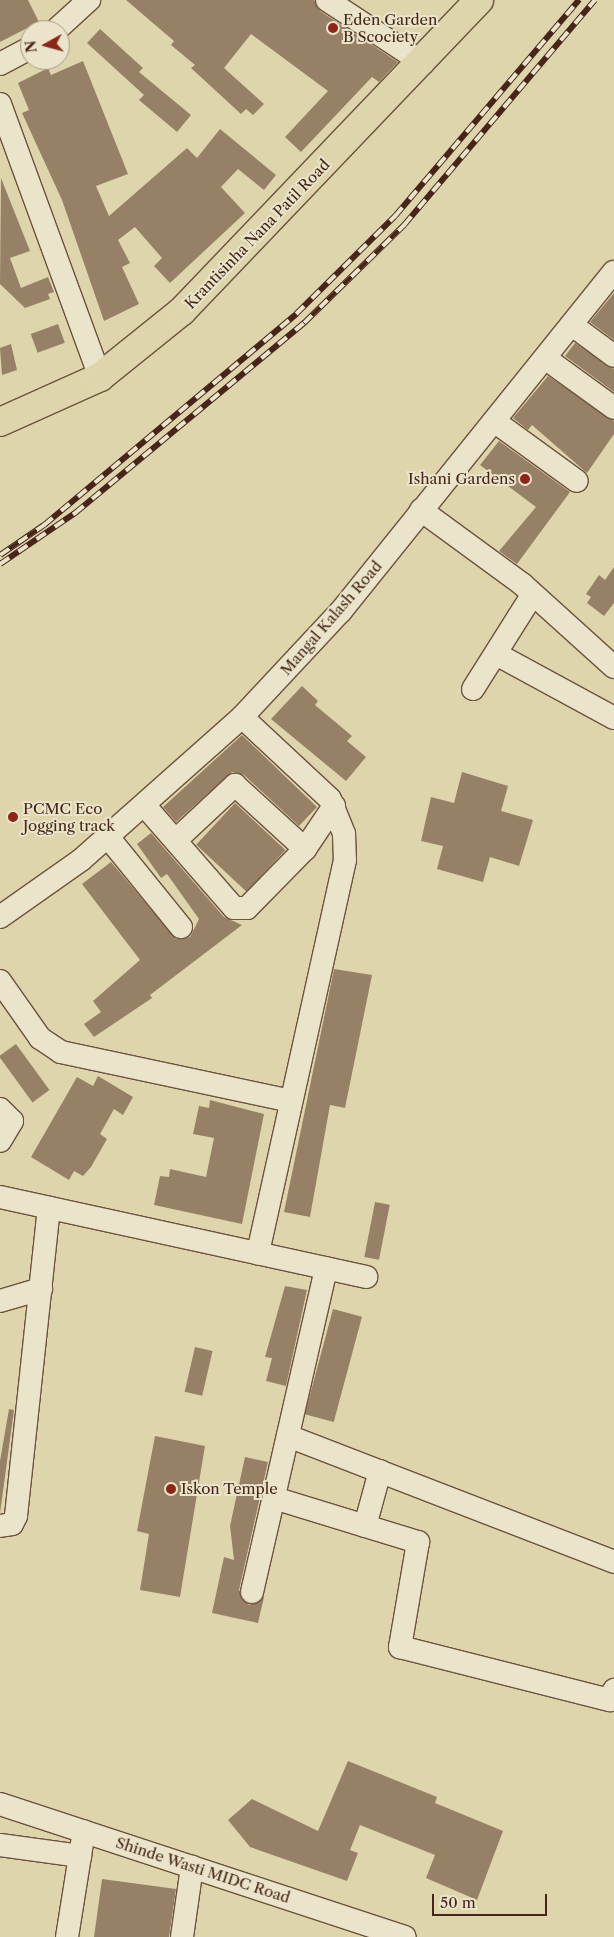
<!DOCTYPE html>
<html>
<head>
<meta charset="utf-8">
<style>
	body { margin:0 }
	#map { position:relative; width:614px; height:1937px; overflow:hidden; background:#dfd5ad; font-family:"Libre Caslon Text",serif }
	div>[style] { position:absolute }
	.building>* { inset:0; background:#968166; transform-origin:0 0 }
	.roads { filter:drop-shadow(1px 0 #6d523e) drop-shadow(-1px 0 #6d523e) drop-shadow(0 1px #6d523e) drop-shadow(0 -1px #6d523e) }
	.minor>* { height:22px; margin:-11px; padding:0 11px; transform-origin:11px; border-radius:11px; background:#eae4ca }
	.major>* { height:28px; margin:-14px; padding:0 14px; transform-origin:14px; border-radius:14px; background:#dfd5ad }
	.rail>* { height:5.5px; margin-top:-2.75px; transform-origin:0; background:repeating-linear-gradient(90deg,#eae4ca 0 11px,#472619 0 22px); box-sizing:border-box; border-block:1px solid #472619 }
	.dots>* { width:14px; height:14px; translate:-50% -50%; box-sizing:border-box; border:2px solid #eae4ca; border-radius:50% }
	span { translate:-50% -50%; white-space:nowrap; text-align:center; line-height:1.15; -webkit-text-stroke:4px #eae4ca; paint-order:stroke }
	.poi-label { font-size:15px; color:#472619 }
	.left { translate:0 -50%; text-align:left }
	.right { translate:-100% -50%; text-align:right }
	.street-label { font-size:15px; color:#472619 }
	.north { position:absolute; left:20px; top:20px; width:50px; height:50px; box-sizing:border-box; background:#eae4ca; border:1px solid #a99883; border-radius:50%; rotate:263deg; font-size:14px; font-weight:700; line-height:20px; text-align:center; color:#472619 }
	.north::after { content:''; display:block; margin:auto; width:18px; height:22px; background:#8f2418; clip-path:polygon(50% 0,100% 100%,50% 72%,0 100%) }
	.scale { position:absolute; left:432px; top:1894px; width:115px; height:22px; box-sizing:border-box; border:2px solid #472619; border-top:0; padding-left:6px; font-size:15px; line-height:18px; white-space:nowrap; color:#472619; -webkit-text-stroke:4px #eae4ca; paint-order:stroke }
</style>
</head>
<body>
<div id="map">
	<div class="building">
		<div style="clip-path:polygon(0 0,28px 0,39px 22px,0 42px)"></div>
		<div style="clip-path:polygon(126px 0,314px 0,320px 11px,398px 62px,379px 82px,372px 77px,301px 152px,285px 137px,328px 91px,251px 34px,224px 68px,264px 104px,253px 115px,246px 109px,241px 114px,191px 68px,195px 65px,171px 45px,174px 41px)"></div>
		<div style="clip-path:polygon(100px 29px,143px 68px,139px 72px,191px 115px,177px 132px,139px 100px,144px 95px,87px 43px)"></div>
		<div style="clip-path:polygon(83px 61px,128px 174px,96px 186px,109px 216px,187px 148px,197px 158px,220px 129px,276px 175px,264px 190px,238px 169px,221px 187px,245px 213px,170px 283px,154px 266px,162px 258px,135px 227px,118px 240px,130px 263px,122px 267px,139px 304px,104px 321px,62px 200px,22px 113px,29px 110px,18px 83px,48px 68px,51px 75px)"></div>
		<div style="clip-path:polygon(1px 178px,30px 251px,10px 258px,21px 288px,48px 277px,54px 292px,48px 294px,50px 299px,25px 308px,0 284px)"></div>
		<div style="clip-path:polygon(614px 293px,614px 340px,590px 322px)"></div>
		<div style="left:58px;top:324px;width:20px;height:29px;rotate:70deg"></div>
		<div style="clip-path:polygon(575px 343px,614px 369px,614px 392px,565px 356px)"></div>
		<div style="clip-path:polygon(11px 344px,17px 370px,2px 375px,0 348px)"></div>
		<div style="clip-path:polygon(548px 376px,614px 421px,614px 434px,587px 473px,532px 425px,528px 430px,513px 418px)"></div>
		<div style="clip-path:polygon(499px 441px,570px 492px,517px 564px,499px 551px,536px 507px,480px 465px)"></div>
		<div style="clip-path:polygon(614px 567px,614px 603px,604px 616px,587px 603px,591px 597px,586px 594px,599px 575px,605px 580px)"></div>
		<div style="clip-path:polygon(302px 686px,318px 701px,315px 705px,352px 736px,347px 741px,366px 757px,346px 781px,271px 719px)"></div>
		<div style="clip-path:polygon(242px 735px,317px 807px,299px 826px,244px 775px,232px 772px,176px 822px,163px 807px)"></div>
		<div style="clip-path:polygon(462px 772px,508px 786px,501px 811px,533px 820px,519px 866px,490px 857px,483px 882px,437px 869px,443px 846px,421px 841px,431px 797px,454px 803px)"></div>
		<div style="left:235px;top:803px;width:69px;height:57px;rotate:43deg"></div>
		<div style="clip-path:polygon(151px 833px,224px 917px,242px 925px,150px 995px,152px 998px,94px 1037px,84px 1024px,101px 1012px,93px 1001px,140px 960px,82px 884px,111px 862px,176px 939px,190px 937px,199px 919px,167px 874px,161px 878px,137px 844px)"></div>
		<div style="clip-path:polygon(334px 969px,372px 975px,345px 1108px,330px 1105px,310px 1217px,284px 1212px)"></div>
		<div style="left:16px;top:1044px;width:57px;height:21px;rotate:54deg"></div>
		<div style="clip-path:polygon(98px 1076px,133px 1097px,123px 1115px,114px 1109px,100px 1134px,107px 1139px,91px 1167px,83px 1176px,74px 1171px,69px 1180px,31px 1157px,77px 1077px,93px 1086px)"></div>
		<div style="clip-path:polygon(210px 1100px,264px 1114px,242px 1224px,154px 1205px,160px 1176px,169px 1177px,170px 1169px,206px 1177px,214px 1138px,193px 1134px,199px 1106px,209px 1108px)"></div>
		<div style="left:375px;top:1202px;width:15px;height:56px;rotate:11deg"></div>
		<div style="clip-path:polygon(285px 1286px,307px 1290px,286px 1386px,266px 1381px,272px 1358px,265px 1357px)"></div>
		<div style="left:333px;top:1309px;width:30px;height:109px;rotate:15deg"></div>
		<div style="left:195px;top:1347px;width:18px;height:46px;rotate:13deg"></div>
		<div style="clip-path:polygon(9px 1409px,14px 1410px,0 1513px,0 1461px)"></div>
		<div style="clip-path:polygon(155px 1436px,205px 1446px,180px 1597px,140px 1590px,149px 1534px,137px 1531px)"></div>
		<div style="clip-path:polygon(245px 1457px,268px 1462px,239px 1590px,249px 1605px,264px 1597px,258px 1623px,212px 1613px,224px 1557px,234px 1560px,230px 1526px)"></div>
		<div style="clip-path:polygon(348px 1761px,437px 1797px,435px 1803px,503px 1831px,477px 1900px,426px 1878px,435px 1855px,360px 1825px,350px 1850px,358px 1853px,347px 1881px,250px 1847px,228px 1820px,252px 1799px,318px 1831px)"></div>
		<div style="clip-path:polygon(102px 1879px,176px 1889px,169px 1937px,94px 1937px)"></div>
	</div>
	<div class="roads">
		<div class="minor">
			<div style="left:327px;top:0;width:115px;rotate:33.3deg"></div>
			<div style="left:56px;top:30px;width:45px;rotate:-42.3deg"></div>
			<div style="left:0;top:64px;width:34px;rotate:-28deg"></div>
			<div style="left:0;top:104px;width:291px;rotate:69.9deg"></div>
			<div style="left:572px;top:325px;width:52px;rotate:36.4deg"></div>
			<div style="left:545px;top:358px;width:85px;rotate:35.9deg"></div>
			<div style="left:494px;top:421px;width:102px;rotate:35.9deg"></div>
			<div style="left:421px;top:510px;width:125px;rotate:36.2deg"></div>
			<div style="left:522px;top:584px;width:124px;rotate:42.1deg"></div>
			<div style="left:498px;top:655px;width:132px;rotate:28.5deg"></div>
			<div style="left:473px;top:689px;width:109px;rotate:-57.8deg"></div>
			<div style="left:242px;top:717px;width:120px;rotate:43deg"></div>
			<div style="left:330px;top:799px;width:38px;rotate:68deg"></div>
			<div style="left:344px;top:834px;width:26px;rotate:88deg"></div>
			<div style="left:345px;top:860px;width:403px;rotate:102.5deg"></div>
			<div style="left:145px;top:806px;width:135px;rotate:48.9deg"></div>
			<div style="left:234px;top:908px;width:13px"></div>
			<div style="left:247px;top:908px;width:83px;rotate:-45.5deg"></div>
			<div style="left:108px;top:837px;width:116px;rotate:51deg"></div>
			<div style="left:176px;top:840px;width:81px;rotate:-43deg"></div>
			<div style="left:235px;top:785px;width:95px;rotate:42.4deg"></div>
			<div style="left:305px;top:849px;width:52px;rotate:-56deg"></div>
			<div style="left:0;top:917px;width:99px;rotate:-35.1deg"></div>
			<div style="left:81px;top:860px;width:215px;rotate:-41.6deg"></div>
			<div style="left:242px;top:717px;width:145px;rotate:-47deg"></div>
			<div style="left:341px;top:611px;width:435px;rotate:-51.2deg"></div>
			<div style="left:0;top:981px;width:70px;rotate:54.9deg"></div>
			<div style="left:40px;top:1038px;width:25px;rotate:34deg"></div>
			<div style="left:61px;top:1052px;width:235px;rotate:12deg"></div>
			<div style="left:0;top:1109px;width:17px;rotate:45deg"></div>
			<div style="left:12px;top:1121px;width:23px;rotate:121deg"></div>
			<div style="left:0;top:1197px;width:375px;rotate:12.3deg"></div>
			<div style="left:0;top:1301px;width:43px;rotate:-16.3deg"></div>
			<div style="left:288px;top:1436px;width:350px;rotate:21.1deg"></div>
			<div style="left:274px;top:1498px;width:151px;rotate:17deg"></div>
			<div style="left:418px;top:1542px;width:107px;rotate:99.7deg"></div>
			<div style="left:400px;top:1647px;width:217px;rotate:14.2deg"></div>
			<div style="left:610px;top:1700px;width:11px;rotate:-68deg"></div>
			<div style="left:0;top:1526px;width:12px;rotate:-9deg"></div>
			<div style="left:12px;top:1524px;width:9px;rotate:-63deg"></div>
			<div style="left:16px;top:1516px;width:310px;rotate:-83.9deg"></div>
			<div style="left:365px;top:1526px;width:57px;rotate:-74.7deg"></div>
			<div style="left:252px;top:1592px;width:332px;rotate:-77.1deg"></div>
			<div style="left:0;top:1804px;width:426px;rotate:18.2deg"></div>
			<div style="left:0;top:1845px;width:81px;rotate:7.8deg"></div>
			<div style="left:67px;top:1937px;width:107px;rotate:-80.9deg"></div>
			<div style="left:182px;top:1937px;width:71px;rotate:-81.9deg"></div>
		</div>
		<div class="major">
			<div style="left:0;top:422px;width:110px;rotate:-24.2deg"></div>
			<div style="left:100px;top:377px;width:105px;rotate:-38.8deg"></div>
			<div style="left:182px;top:311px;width:430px;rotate:-46.3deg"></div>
		</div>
	</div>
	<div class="rail">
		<div style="left:0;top:555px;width:53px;rotate:-34.3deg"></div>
		<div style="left:44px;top:525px;width:329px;rotate:-39.9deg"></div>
		<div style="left:296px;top:314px;width:139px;rotate:-44.7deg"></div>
		<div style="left:395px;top:216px;width:284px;rotate:-49.6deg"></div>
		<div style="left:0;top:564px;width:91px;rotate:-34.2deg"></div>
		<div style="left:75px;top:513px;width:298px;rotate:-39.7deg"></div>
		<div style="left:304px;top:323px;width:140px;rotate:-44.4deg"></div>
		<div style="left:404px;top:225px;width:295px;rotate:-49.7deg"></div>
	</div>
	<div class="dots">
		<div style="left:333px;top:28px;background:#8f2418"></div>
		<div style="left:525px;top:479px;background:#8f2418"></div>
		<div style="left:13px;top:817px;background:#8f2418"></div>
		<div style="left:171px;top:1489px;background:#8f2418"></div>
	</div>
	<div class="poi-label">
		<span class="left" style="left:343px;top:28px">Eden Garden<br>B Scociety</span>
		<span class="right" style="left:515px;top:479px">Ishani Gardens</span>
		<span class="left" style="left:23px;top:817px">PCMC Eco<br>Jogging track</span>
		<span class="left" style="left:181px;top:1489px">Iskon Temple</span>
	</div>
	<div class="street-label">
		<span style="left:257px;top:234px;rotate:-46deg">Krantisinha Nana Patil Road</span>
		<span style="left:331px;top:618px;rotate:-49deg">Mangal Kalash Road</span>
		<span style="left:203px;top:1870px;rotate:18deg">Shinde Wasti MIDC Road</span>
	</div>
	<div class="north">N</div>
	<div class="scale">50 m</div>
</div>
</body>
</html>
